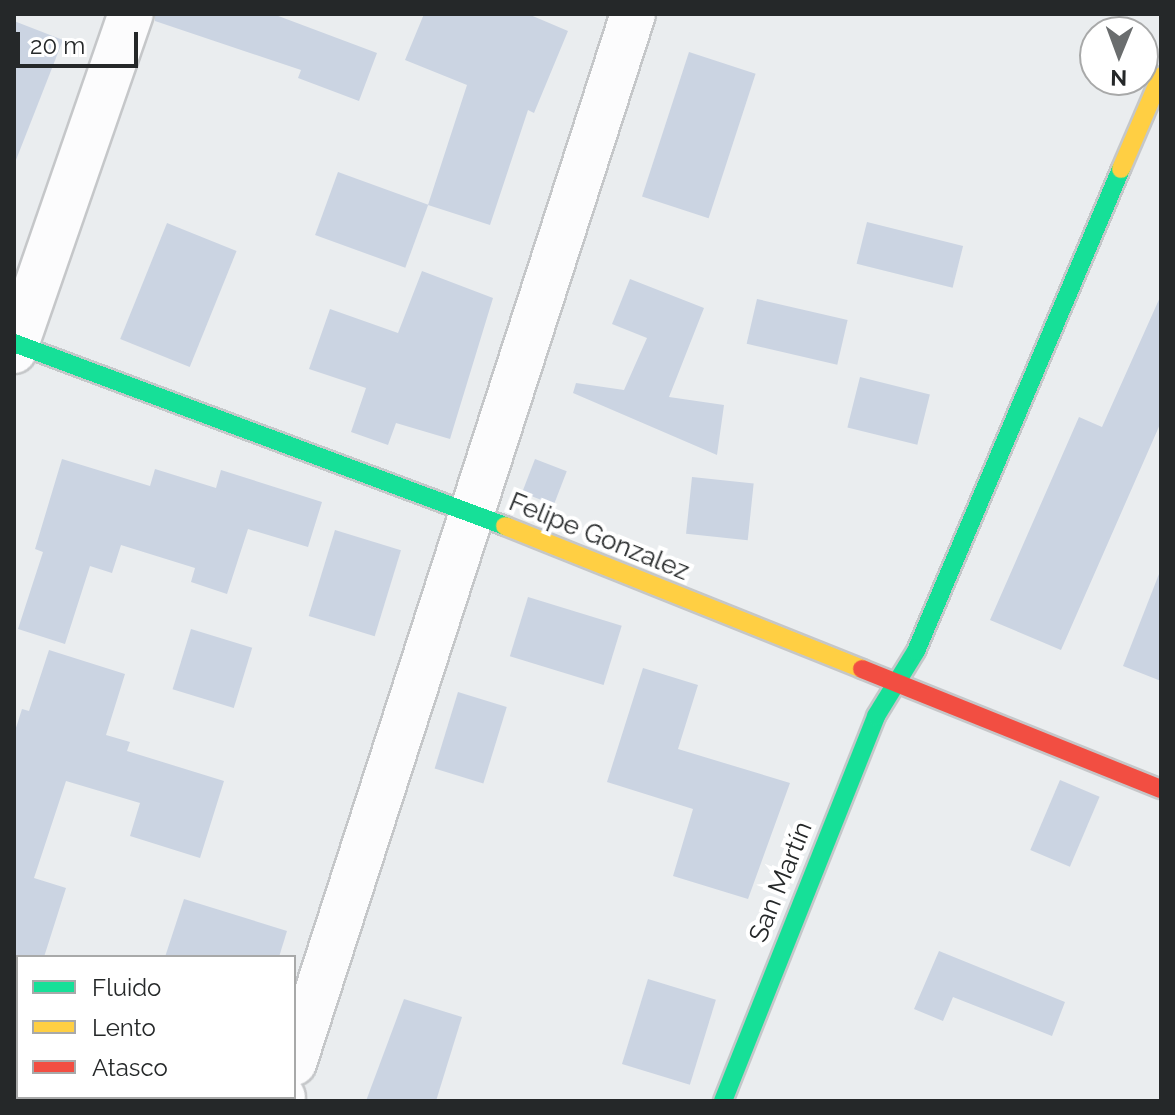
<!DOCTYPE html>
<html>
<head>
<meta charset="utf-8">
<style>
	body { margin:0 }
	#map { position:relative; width:1175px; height:1115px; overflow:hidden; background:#eaedef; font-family:Raleway,sans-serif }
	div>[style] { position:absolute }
	.building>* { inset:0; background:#cbd4e2; transform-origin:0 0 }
	.roads { filter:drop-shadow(2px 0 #c5c7c9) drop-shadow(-2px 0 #c5c7c9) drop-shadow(0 2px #c5c7c9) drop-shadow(0 -2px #c5c7c9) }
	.street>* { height:44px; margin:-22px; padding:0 22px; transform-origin:22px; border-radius:22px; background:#fcfcfd }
	.fast>* { height:18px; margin:-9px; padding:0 9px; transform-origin:9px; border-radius:9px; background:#16e098 }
	.slow>* { height:18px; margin:-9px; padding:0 9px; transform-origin:9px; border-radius:9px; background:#ffcf43 }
	.jam>* { height:18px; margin:-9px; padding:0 9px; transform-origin:9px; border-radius:9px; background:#f24e42 }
	span { translate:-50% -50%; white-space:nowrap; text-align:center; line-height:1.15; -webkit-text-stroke:8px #fff; paint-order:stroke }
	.street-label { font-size:26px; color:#252829 }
	.frame { position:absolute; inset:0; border:16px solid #252829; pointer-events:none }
	.legend { position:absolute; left:16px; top:955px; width:280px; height:144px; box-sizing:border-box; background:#fff; border:2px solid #a8a9a9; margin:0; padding:10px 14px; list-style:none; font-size:24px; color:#252829 }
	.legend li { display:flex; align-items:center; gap:16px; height:40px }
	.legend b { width:40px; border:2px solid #a8a9a9 }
	.north { position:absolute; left:1079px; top:16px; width:80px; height:80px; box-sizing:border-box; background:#fff; border:2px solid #a8a9a9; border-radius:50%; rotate:181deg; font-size:22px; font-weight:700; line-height:32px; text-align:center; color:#252829 }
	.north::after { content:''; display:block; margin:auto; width:28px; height:36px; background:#6a6d6e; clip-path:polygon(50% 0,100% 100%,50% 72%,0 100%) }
	.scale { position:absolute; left:16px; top:32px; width:122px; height:36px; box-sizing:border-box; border:4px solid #252829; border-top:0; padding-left:10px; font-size:24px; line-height:28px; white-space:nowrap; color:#252829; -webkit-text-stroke:6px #fff; paint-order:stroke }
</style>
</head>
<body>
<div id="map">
	<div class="building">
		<div style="clip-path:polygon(155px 14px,273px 14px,377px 53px,359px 101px,298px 78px,301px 70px,155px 21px)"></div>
		<div style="clip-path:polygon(424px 14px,528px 14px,568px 31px,534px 113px,528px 110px,490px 225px,428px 205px,467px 85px,405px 60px)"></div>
		<div style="clip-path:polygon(14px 21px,63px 40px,16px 160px,14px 160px)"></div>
		<div style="left:689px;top:52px;width:70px;height:152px;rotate:18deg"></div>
		<div style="left:338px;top:172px;width:96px;height:67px;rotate:20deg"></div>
		<div style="left:867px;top:222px;width:99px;height:43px;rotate:14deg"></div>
		<div style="left:167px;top:223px;width:75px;height:125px;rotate:22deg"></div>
		<div style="clip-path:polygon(422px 271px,493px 298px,450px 439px,396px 423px,388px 445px,351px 432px,366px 388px,309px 369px,330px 309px,398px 333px)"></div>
		<div style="clip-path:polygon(630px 279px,704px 308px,669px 397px,724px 405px,717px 455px,573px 393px,576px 383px,624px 390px,647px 338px,612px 324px)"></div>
		<div style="clip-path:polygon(1161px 295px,1161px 422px,1061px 650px,990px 620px,1079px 417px,1102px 427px)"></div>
		<div style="left:757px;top:299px;width:93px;height:46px;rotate:13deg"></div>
		<div style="left:860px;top:377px;width:72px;height:52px;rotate:14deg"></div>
		<div style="clip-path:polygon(62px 459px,150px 486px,155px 469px,216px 488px,221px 470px,322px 502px,308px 547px,248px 529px,227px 594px,191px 582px,195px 568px,121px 545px,112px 573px,90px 566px,65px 644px,18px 629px,43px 552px,35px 549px)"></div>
		<div style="left:535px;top:459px;width:34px;height:36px;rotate:21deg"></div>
		<div style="left:692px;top:477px;width:62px;height:57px;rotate:6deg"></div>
		<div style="left:335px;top:530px;width:69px;height:90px;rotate:17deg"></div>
		<div style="clip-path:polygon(1159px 574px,1161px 575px,1161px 681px,1123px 666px)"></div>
		<div style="left:528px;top:597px;width:98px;height:62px;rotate:17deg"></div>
		<div style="left:191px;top:629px;width:64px;height:63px;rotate:17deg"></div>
		<div style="clip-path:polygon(49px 650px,125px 674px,106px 735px,130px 742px,127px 751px,224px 781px,200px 858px,130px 836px,140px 803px,66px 781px,34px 878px,66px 888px,44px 957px,14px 957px,14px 734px,22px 709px,29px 711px)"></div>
		<div style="clip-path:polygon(643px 668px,698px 685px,678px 749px,790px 783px,748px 899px,673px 876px,693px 809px,607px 782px)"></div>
		<div style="left:458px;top:692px;width:51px;height:80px;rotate:17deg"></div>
		<div style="left:1060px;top:780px;width:43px;height:76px;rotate:23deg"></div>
		<div style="clip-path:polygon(184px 899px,287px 931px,279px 957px,165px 957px)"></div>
		<div style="clip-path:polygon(939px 951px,1065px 1002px,1052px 1036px,953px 997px,943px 1021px,914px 1009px)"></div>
		<div style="left:648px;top:979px;width:71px;height:89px;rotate:17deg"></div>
		<div style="clip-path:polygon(404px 999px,462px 1017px,436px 1101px,366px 1101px)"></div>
	</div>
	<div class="roads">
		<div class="street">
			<div style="left:14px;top:351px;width:357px;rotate:-70.9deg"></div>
			<div style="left:294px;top:1063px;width:1102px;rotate:-72.09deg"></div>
			<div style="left:282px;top:1101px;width:4px;rotate:-76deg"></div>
		</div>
		<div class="fast">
			<div style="left:14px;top:343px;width:524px;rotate:20.44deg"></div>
			<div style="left:723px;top:1101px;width:414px;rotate:-68.3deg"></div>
			<div style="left:876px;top:716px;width:76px;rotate:-58.4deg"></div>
			<div style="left:916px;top:651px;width:524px;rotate:-66.96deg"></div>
		</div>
		<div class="slow">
			<div style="left:1121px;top:169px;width:101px;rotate:-66.7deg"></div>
			<div style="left:505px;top:526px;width:385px;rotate:21.8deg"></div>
		</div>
		<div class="jam">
			<div style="left:862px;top:669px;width:322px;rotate:21.9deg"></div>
		</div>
	</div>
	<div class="street-label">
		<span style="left:599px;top:537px;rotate:22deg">Felipe Gonzalez</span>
		<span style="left:781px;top:882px;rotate:-68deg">San Martín</span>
	</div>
	<div class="frame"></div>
	<ul class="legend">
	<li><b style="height:10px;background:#16e098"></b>Fluido</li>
	<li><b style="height:10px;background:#ffcf43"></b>Lento</li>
	<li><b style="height:10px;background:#f24e42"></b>Atasco</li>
	</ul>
	<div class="north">N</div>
	<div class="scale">20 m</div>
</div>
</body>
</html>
